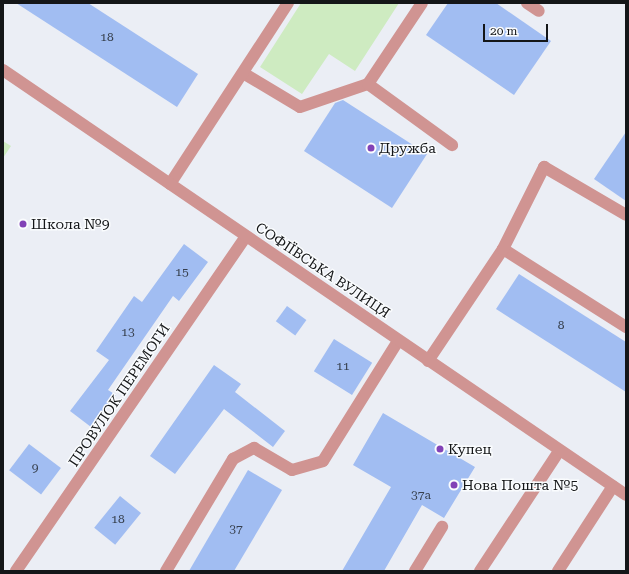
<!DOCTYPE html>
<html>
<head>
<meta charset="utf-8">
<style>
	body { margin:0 }
	#map { position:relative; width:629px; height:574px; overflow:hidden; background:#ebeef5; font-family:"Roboto Serif",serif }
	div>[style] { position:absolute }
	.green>* { inset:0; background:#ceebc1 }
	.building>* { inset:0; background:#a1bdf2; transform-origin:0 0 }
	.service>* { height:12px; margin:-6px; padding:0 6px; transform-origin:6px; border-radius:6px; background:#d09492 }
	.minor>* { height:12px; margin:-6px; padding:0 6px; transform-origin:6px; border-radius:6px; background:#d09492 }
	.tertiary>* { height:12px; margin:-6px; padding:0 6px; transform-origin:6px; border-radius:6px; background:#d09492 }
	.dots>* { width:11px; height:11px; translate:-50% -50%; box-sizing:border-box; border:2px solid #fafcfe; border-radius:50% }
	span { translate:-50% -50%; white-space:nowrap; text-align:center; line-height:1.15; -webkit-text-stroke:3px #fafcfe; paint-order:stroke }
	.number-label { font-size:12px; color:#37404e }
	.number-label span { -webkit-text-stroke-width:0 }
	.poi-label { font-size:14px; color:#141618 }
	.left { translate:0 -50%; text-align:left }
	.street-label { font-size:14px; color:#141618 }
	.frame { position:absolute; inset:0; border:4px solid #141618; pointer-events:none }
	.scale { position:absolute; left:483px; top:24px; width:65px; height:18px; box-sizing:border-box; border:2px solid #141618; border-top:0; padding-left:5px; font-size:12px; line-height:14px; white-space:nowrap; color:#141618; -webkit-text-stroke:3px #fafcfe; paint-order:stroke }
</style>
</head>
<body>
<div id="map">
	<div class="green">
		<div style="clip-path:polygon(301px 3px,399px 3px,355px 71px,329px 54px,302px 94px,260px 67px)"></div>
		<div style="clip-path:polygon(3px 141px,11px 146px,3px 158px)"></div>
	</div>
	<div class="building">
		<div style="clip-path:polygon(16px 3px,88px 3px,198px 74px,177px 107px)"></div>
		<div style="clip-path:polygon(448px 3px,496px 3px,551px 41px,514px 95px,426px 35px)"></div>
		<div style="clip-path:polygon(343px 100px,427px 154px,392px 208px,304px 151px,335px 103px)"></div>
		<div style="clip-path:polygon(626px 132px,626px 201px,594px 179px)"></div>
		<div style="clip-path:polygon(184px 244px,208px 262px,179px 301px,173px 296px,108px 390px,116px 395px,91px 427px,70px 411px,109px 360px,96px 351px,134px 296px,142px 302px)"></div>
		<div style="clip-path:polygon(519px 274px,626px 342px,626px 392px,496px 309px)"></div>
		<div style="left:287px;top:306px;width:24px;height:19px;rotate:36deg"></div>
		<div style="left:334px;top:339px;width:45px;height:38px;rotate:32deg"></div>
		<div style="clip-path:polygon(214px 365px,241px 384px,235px 392px,285px 431px,273px 447px,224px 409px,175px 474px,150px 456px)"></div>
		<div style="clip-path:polygon(383px 413px,475px 467px,444px 518px,422px 505px,384px 571px,342px 571px,391px 487px,353px 465px)"></div>
		<div style="left:29px;top:444px;width:40px;height:33px;rotate:37deg"></div>
		<div style="clip-path:polygon(248px 470px,282px 490px,234px 571px,189px 571px)"></div>
		<div style="left:120px;top:496px;width:27px;height:41px;rotate:39deg"></div>
	</div>
	<div class="service">
		<div style="left:527px;top:3px;width:14px;rotate:34deg"></div>
		<div style="left:243px;top:73px;width:66px;rotate:30.8deg"></div>
		<div style="left:300px;top:107px;width:72px;rotate:-18.7deg"></div>
		<div style="left:368px;top:84px;width:97px;rotate:-56.3deg"></div>
		<div style="left:368px;top:84px;width:104px;rotate:36deg"></div>
		<div style="left:503px;top:249px;width:146px;rotate:32.4deg"></div>
		<div style="left:428px;top:361px;width:135px;rotate:-56.2deg"></div>
		<div style="left:503px;top:249px;width:92px;rotate:-63.4deg"></div>
		<div style="left:544px;top:167px;width:95px;rotate:30.3deg"></div>
		<div style="left:166px;top:571px;width:131px;rotate:-59.1deg"></div>
		<div style="left:233px;top:459px;width:24px;rotate:-28deg"></div>
		<div style="left:254px;top:448px;width:44px;rotate:30.1deg"></div>
		<div style="left:292px;top:470px;width:32px;rotate:-16deg"></div>
		<div style="left:323px;top:461px;width:142px;rotate:-58deg"></div>
		<div style="left:415px;top:571px;width:52px;rotate:-58.5deg"></div>
		<div style="left:558px;top:571px;width:101px;rotate:-57.1deg"></div>
	</div>
	<div class="minor">
		<div style="left:170px;top:184px;width:216px;rotate:-56.9deg"></div>
		<div style="left:16px;top:571px;width:406px;rotate:-55.5deg"></div>
		<div style="left:480px;top:571px;width:144px;rotate:-56.6deg"></div>
	</div>
	<div class="tertiary">
		<div style="left:3px;top:70px;width:754px;rotate:34.3deg"></div>
	</div>
	<div class="dots">
		<div style="left:371px;top:148px;background:#8242b7"></div>
		<div style="left:23px;top:224px;background:#8242b7"></div>
		<div style="left:440px;top:449px;background:#8242b7"></div>
		<div style="left:454px;top:485px;background:#8242b7"></div>
	</div>
	<div class="number-label">
		<span style="left:107px;top:38px">18</span>
		<span style="left:182px;top:273px">15</span>
		<span style="left:561px;top:326px">8</span>
		<span style="left:128px;top:333px">13</span>
		<span style="left:343px;top:367px">11</span>
		<span style="left:35px;top:469px">9</span>
		<span style="left:421px;top:496px">37а</span>
		<span style="left:118px;top:520px">18</span>
		<span style="left:236px;top:530px">37</span>
	</div>
	<div class="poi-label">
		<span class="left" style="left:379px;top:148px">Дружба</span>
		<span class="left" style="left:31px;top:224px">Школа №9</span>
		<span class="left" style="left:448px;top:449px">Купец</span>
		<span class="left" style="left:462px;top:485px">Нова Пошта №5</span>
	</div>
	<div class="street-label">
		<span style="left:323px;top:270px;rotate:34deg">СОФІЇВСЬКА ВУЛИЦЯ</span>
		<span style="left:119px;top:395px;rotate:-56deg">ПРОВУЛОК ПЕРЕМОГИ</span>
	</div>
	<div class="frame"></div>
	<div class="scale">20 m</div>
</div>
</body>
</html>
